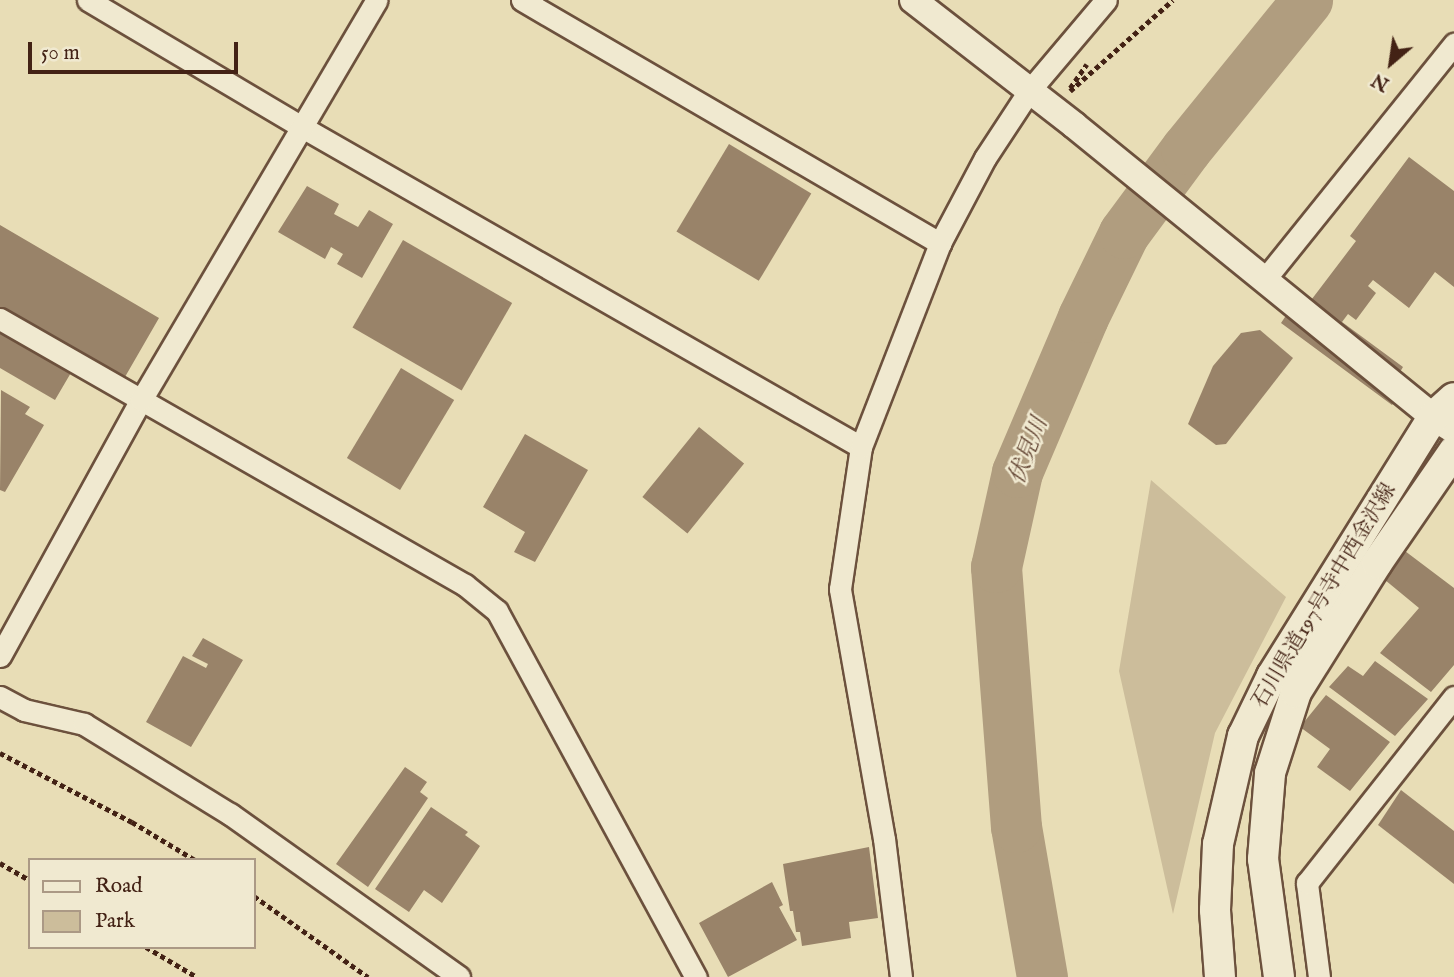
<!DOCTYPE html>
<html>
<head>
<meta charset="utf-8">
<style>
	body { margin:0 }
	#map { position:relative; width:1454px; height:977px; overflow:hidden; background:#e8ddb6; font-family:"IM FELL English","Noto Serif JP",serif }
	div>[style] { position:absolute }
	.green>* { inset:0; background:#ccbd9b }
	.river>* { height:51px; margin:-25.5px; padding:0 25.5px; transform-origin:25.5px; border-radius:25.5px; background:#b09d7f }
	.building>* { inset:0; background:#998369; transform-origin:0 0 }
	.path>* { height:4.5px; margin-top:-2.25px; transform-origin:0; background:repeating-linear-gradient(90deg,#432215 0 5px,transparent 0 8.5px) }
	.roads { filter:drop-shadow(2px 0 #6c513d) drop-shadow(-2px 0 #6c513d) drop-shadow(0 2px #6c513d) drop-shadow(0 -2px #6c513d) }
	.minor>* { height:21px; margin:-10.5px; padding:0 10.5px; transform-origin:10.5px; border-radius:10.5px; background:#f0e9d0 }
	.tertiary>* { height:26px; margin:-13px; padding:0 13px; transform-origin:13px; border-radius:13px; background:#f0e9d0 }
	.secondary>* { height:30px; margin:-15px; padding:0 15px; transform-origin:15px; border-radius:15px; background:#f0e9d0 }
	span { translate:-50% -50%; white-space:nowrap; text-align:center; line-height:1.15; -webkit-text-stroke:5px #f0e9d0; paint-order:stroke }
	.street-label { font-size:21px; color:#432215 }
	.water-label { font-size:23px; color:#644735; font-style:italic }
	.legend { position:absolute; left:28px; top:858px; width:228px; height:91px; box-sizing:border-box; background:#f0e9d0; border:2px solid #ab9985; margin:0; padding:9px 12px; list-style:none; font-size:21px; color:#432215 }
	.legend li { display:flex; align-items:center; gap:14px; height:35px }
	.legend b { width:35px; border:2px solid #ab9985 }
	.north { position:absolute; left:1356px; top:28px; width:70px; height:70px; -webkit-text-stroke:5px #f0e9d0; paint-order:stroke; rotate:209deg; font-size:19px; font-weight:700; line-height:28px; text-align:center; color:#432215 }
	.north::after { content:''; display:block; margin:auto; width:24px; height:32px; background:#432215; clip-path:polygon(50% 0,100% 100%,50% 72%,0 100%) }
	.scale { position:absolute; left:28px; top:42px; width:210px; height:32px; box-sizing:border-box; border:4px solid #432215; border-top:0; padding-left:9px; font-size:21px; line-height:24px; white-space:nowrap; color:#432215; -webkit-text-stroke:5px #f0e9d0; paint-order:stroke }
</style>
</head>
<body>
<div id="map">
	<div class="green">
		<div style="clip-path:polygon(1151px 480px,1286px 597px,1215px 733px,1173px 914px,1119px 671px)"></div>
	</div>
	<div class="river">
		<div style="left:1042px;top:977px;width:152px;rotate:-99.8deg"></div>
		<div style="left:1016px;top:827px;width:261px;rotate:-94.4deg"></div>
		<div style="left:996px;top:567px;width:97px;rotate:-77.5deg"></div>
		<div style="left:1017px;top:472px;width:168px;rotate:-66.9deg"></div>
		<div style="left:1083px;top:317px;width:93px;rotate:-64deg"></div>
		<div style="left:1124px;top:233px;width:104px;rotate:-53.6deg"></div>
		<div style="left:1186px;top:149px;width:192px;rotate:-50.9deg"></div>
	</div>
	<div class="building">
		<div style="left:729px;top:144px;width:96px;height:102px;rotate:31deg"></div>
		<div style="clip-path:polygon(1409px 157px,1454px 191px,1454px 287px,1435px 272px,1409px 308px,1373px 280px,1368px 286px,1376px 293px,1356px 320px,1348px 314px,1342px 322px,1403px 367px,1400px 372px,1410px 381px,1392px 405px,1281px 323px,1287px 314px,1296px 320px,1356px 241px,1350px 236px)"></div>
		<div style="clip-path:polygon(307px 186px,339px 204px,334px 214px,358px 227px,369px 210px,393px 224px,362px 278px,337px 264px,343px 254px,331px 247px,325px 259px,278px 232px)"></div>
		<div style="clip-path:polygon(0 225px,159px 318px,114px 396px,72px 371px,55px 400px,0 368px)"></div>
		<div style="left:403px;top:240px;width:126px;height:101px;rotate:30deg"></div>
		<div style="clip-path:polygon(1260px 330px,1293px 358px,1226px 444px,1216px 445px,1188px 424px,1213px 366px,1241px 333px)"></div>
		<div style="left:401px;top:368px;width:62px;height:105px;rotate:31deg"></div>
		<div style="clip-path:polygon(1px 390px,30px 407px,25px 414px,44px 425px,5px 492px,0 490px)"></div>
		<div style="left:699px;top:427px;width:58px;height:90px;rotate:39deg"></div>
		<div style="clip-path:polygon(525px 434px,588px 470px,535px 562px,514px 552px,525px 532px,483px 507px)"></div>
		<div style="clip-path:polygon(1401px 548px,1454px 588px,1454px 665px,1431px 692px,1380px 653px,1419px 608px,1379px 575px)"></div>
		<div style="clip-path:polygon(203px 638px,243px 660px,191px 747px,146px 722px,183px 656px,206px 668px,208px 664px,192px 656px)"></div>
		<div style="clip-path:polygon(1375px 661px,1428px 699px,1395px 736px,1329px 687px,1348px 666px,1363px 676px)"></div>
		<div style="clip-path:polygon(1326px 695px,1390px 742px,1350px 791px,1317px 767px,1330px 749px,1300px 727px)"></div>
		<div style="clip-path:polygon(405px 767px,427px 782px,420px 792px,428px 798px,368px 887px,336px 864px)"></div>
		<div style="clip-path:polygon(1401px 790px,1454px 831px,1454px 884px,1378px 825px)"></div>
		<div style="clip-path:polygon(431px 807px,468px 832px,465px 835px,480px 846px,442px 903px,424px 890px,409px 912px,375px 889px)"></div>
		<div style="clip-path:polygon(869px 847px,878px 918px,849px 922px,851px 938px,802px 946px,800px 932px,796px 932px,793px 911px,790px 911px,783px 864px)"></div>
		<div style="clip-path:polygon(772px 882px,783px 905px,779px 907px,797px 940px,728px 977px,699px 923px)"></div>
	</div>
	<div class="path">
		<div style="left:1070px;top:88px;width:29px;rotate:-55deg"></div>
		<div style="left:1070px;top:91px;width:137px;rotate:-41.5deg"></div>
		<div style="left:0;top:753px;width:149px;rotate:27.6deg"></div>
		<div style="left:132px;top:822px;width:74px;rotate:31.1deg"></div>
		<div style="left:0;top:863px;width:34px;rotate:30deg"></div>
		<div style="left:254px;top:896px;width:140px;rotate:35.4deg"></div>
		<div style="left:146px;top:947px;width:59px;rotate:30.5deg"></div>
	</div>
	<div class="roads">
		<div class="minor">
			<div style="left:88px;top:0;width:249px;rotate:30.7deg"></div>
			<div style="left:302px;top:127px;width:644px;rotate:29.79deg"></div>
			<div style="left:522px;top:0;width:484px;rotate:30.2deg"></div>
			<div style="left:1265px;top:279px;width:302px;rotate:-51.2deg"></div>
			<div style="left:0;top:319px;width:536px;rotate:29.77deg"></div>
			<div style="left:465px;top:585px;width:41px;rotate:39.1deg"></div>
			<div style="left:497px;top:611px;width:417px;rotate:61.5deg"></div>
			<div style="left:0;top:656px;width:292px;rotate:-61.2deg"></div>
			<div style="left:141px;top:400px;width:464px;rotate:-59.5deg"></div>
			<div style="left:0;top:697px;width:27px;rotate:28deg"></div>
			<div style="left:24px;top:710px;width:62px;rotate:13.1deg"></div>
			<div style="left:84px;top:724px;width:172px;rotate:31.7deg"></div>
			<div style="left:230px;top:814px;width:281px;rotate:35.4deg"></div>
			<div style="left:901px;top:977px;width:139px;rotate:-97deg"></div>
			<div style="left:884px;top:839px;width:254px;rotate:-100deg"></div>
			<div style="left:840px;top:589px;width:144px;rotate:-81.6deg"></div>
			<div style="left:861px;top:447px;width:219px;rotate:-68.8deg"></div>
			<div style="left:940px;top:243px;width:96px;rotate:-62.1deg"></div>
			<div style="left:985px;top:158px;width:80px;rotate:-56.7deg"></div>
			<div style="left:1029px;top:91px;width:119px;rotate:-49.8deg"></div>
			<div style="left:1319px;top:977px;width:95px;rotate:-97.3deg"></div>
			<div style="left:1307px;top:883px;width:237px;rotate:-51.7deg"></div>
		</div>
		<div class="tertiary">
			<div style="left:913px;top:0;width:204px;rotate:37.8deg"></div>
			<div style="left:1074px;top:125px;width:463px;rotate:39.1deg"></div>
			<div style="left:1433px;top:417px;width:25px;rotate:32deg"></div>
		</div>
		<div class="secondary">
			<div style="left:1220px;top:977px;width:67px;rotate:-94.3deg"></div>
			<div style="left:1215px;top:910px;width:66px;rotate:-87.4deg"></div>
			<div style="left:1218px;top:844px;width:111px;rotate:-77deg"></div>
			<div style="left:1243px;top:736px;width:67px;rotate:-64.2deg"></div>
			<div style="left:1272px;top:676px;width:305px;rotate:-58.1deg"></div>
			<div style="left:1433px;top:417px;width:28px;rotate:-42deg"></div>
			<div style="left:1279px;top:977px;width:119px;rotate:-97.7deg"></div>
			<div style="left:1263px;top:859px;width:86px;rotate:-85.3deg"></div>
			<div style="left:1270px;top:773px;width:85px;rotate:-72.2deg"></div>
			<div style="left:1296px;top:692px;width:152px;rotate:-57.9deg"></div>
			<div style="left:1377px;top:563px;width:136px;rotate:-55.5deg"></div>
		</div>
	</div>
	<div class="street-label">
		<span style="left:1325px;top:596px;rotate:-59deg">石川県道197号寺中西金沢線</span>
	</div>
	<div class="water-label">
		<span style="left:1029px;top:451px;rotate:-69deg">伏見川</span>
	</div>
	<ul class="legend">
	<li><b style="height:9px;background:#f0e9d0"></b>Road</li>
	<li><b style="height:19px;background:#ccbd9b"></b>Park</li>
	</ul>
	<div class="north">N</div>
	<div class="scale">50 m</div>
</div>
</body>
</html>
